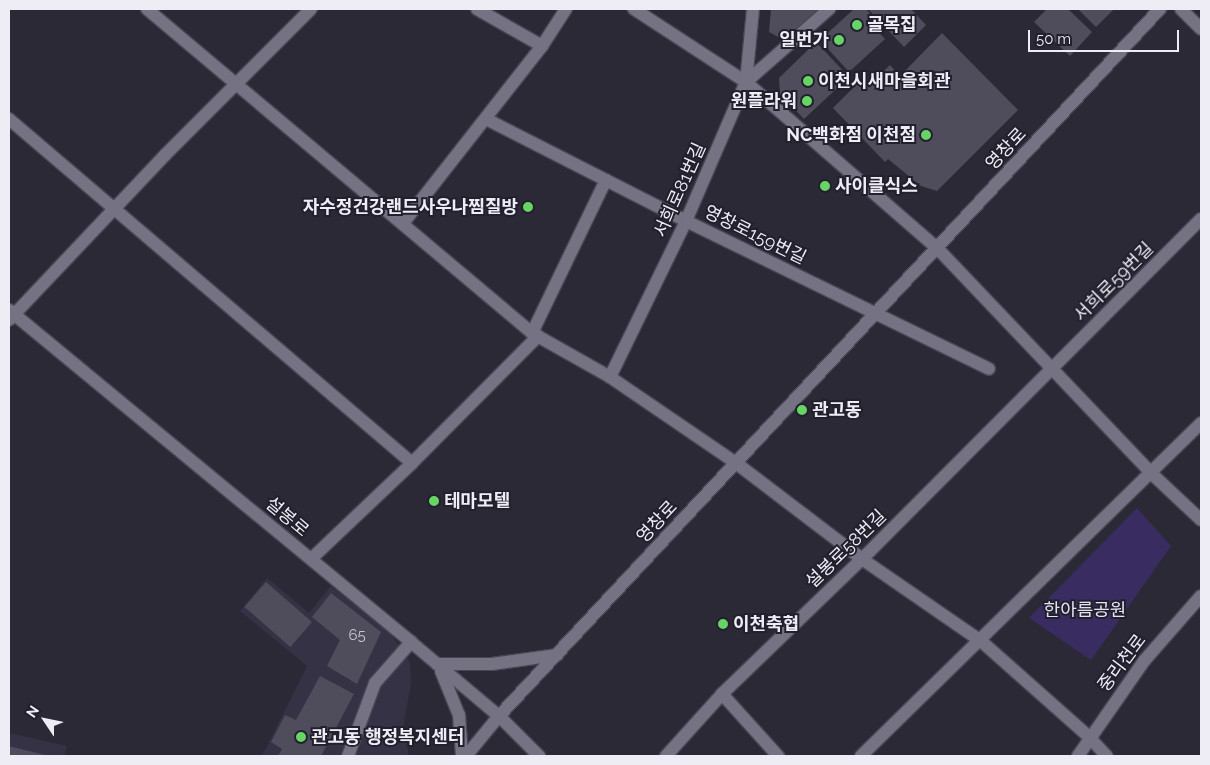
<!DOCTYPE html>
<html>
<head>
<meta charset="utf-8">
<style>
	body { margin:0 }
	#map { position:relative; width:1210px; height:765px; overflow:hidden; background:#2c2937; font-family:Raleway,"Noto Sans KR",sans-serif }
	div>[style] { position:absolute }
	.built>* { inset:0; background:#363246 }
	.green>* { inset:0; background:#392c60 }
	.building>* { inset:0; background:#4f4c5c; transform-origin:0 0 }
	.roads { filter:drop-shadow(1px 0 #484753) drop-shadow(-1px 0 #484753) drop-shadow(0 1px #484753) drop-shadow(0 -1px #484753) }
	.minor>* { height:12px; margin:-6px; padding:0 6px; transform-origin:6px; border-radius:6px; background:#757283 }
	.dots>* { width:14px; height:14px; translate:-50% -50%; box-sizing:border-box; border:2px solid #22202d; border-radius:50% }
	span { translate:-50% -50%; white-space:nowrap; text-align:center; line-height:1.15; -webkit-text-stroke:4px #22202d; paint-order:stroke }
	.number-label { font-size:15px; color:#c6c5d0 }
	.number-label span { -webkit-text-stroke-width:0 }
	.poi-label { font-size:18px; color:#eeedf6; font-weight:700 }
	.left { translate:0 -50%; text-align:left }
	.right { translate:-100% -50%; text-align:right }
	.street-label { font-size:18px; color:#eeedf6 }
	.park-label { font-size:18px; color:#e4e1f3 }
	.frame { position:absolute; inset:0; border:10px solid #eeedf6; pointer-events:none }
	.north { position:absolute; left:20px; top:695px; width:50px; height:50px; -webkit-text-stroke:4px #22202d; paint-order:stroke; rotate:304deg; font-size:14px; font-weight:700; line-height:20px; text-align:center; color:#eeedf6 }
	.north::after { content:''; display:block; margin:auto; width:18px; height:22px; background:#eeedf6; clip-path:polygon(50% 0,100% 100%,50% 72%,0 100%) }
	.scale { position:absolute; left:1028px; top:30px; width:151px; height:22px; box-sizing:border-box; border:2px solid #eeedf6; border-top:0; padding-left:6px; font-size:15px; line-height:18px; white-space:nowrap; color:#eeedf6; -webkit-text-stroke:4px #22202d; paint-order:stroke }
</style>
</head>
<body>
<div id="map">
	<div class="built">
		<div style="clip-path:polygon(267px 578px,309px 613px,331px 586px,391px 634px,410px 663px,411px 683px,403px 728px,409px 756px,262px 756px,307px 666px,240px 611px)"></div>
		<div style="clip-path:polygon(9px 733px,67px 746px,64px 756px,9px 756px)"></div>
	</div>
	<div class="green">
		<div style="clip-path:polygon(1137px 508px,1171px 546px,1091px 660px,1029px 618px)"></div>
	</div>
	<div class="building">
		<div style="clip-path:polygon(771px 9px,822px 9px,793px 35px,784px 34px,782px 39px,769px 32px)"></div>
		<div style="clip-path:polygon(854px 9px,866px 9px,880px 24px,875px 28px,885px 39px,849px 72px,820px 40px)"></div>
		<div style="clip-path:polygon(868px 9px,911px 9px,926px 25px,904px 47px)"></div>
		<div style="clip-path:polygon(1047px 9px,1068px 9px,1092px 32px,1070px 56px,1034px 22px)"></div>
		<div style="clip-path:polygon(1078px 9px,1114px 9px,1096px 27px)"></div>
		<div style="clip-path:polygon(942px 33px,1018px 110px,937px 191px,921px 186px,888px 159px,885px 162px,833px 108px,864px 77px,871px 84px,890px 65px,900px 76px)"></div>
		<div style="clip-path:polygon(816px 42px,849px 77px,804px 119px,780px 94px,779px 78px)"></div>
		<div style="left:266px;top:582px;width:61px;height:33px;rotate:41deg"></div>
		<div style="clip-path:polygon(331px 593px,381px 632px,357px 684px,327px 666px,340px 640px,312px 617px)"></div>
		<div style="clip-path:polygon(320px 676px,354px 694px,321px 756px,278px 756px,282px 749px,271px 742px,285px 715px,296px 720px)"></div>
		<div style="clip-path:polygon(9px 746px,49px 756px,9px 756px)"></div>
	</div>
	<div class="roads">
		<div class="minor">
			<div style="left:147px;top:9px;width:503px;rotate:40.08deg"></div>
			<div style="left:532px;top:333px;width:90px;rotate:29.4deg"></div>
			<div style="left:610px;top:377px;width:153px;rotate:34.3deg"></div>
			<div style="left:736px;top:463px;width:158px;rotate:37.3deg"></div>
			<div style="left:862px;top:559px;width:145px;rotate:34.6deg"></div>
			<div style="left:981px;top:641px;width:144px;rotate:41.6deg"></div>
			<div style="left:1089px;top:737px;width:26px;rotate:47deg"></div>
			<div style="left:477px;top:9px;width:75px;rotate:29.6deg"></div>
			<div style="left:634px;top:9px;width:134px;rotate:33.1deg"></div>
			<div style="left:746px;top:82px;width:254px;rotate:41deg"></div>
			<div style="left:938px;top:249px;width:311px;rotate:46.4deg"></div>
			<div style="left:1152px;top:474px;width:67px;rotate:43.2deg"></div>
			<div style="left:1181px;top:9px;width:28px;rotate:45deg"></div>
			<div style="left:746px;top:82px;width:111px;rotate:-41.3deg"></div>
			<div style="left:9px;top:119px;width:530px;rotate:40.48deg"></div>
			<div style="left:486px;top:119px;width:225px;rotate:27deg"></div>
			<div style="left:686px;top:221px;width:337px;rotate:26deg"></div>
			<div style="left:404px;top:222px;width:224px;rotate:-51.9deg"></div>
			<div style="left:542px;top:46px;width:44px;rotate:-57deg"></div>
			<div style="left:9px;top:310px;width:521px;rotate:39.55deg"></div>
			<div style="left:411px;top:642px;width:115px;rotate:40.1deg"></div>
			<div style="left:499px;top:716px;width:57px;rotate:45deg"></div>
			<div style="left:9px;top:320px;width:228px;rotate:-46.6deg"></div>
			<div style="left:166px;top:154px;width:205px;rotate:-45deg"></div>
			<div style="left:532px;top:333px;width:170px;rotate:-64.2deg"></div>
			<div style="left:610px;top:377px;width:174px;rotate:-64deg"></div>
			<div style="left:686px;top:221px;width:151px;rotate:-66.7deg"></div>
			<div style="left:746px;top:82px;width:73px;rotate:-84.5deg"></div>
			<div style="left:311px;top:559px;width:139px;rotate:-43.5deg"></div>
			<div style="left:412px;top:463px;width:179px;rotate:-45.2deg"></div>
			<div style="left:437px;top:664px;width:55px"></div>
			<div style="left:492px;top:664px;width:66px;rotate:-7.9deg"></div>
			<div style="left:441px;top:671px;width:48px;rotate:67.8deg"></div>
			<div style="left:459px;top:715px;width:41px;rotate:85.8deg"></div>
			<div style="left:722px;top:694px;width:84px;rotate:47.9deg"></div>
			<div style="left:348px;top:756px;width:78px;rotate:-69.7deg"></div>
			<div style="left:375px;top:683px;width:55px;rotate:-48.7deg"></div>
			<div style="left:466px;top:756px;width:52px;rotate:-50.5deg"></div>
			<div style="left:499px;top:716px;width:968px;rotate:-46.93deg"></div>
			<div style="left:666px;top:756px;width:84px;rotate:-47.9deg"></div>
			<div style="left:722px;top:694px;width:194px;rotate:-44deg"></div>
			<div style="left:862px;top:559px;width:480px;rotate:-45.1deg"></div>
			<div style="left:861px;top:756px;width:476px;rotate:-44.4deg"></div>
			<div style="left:1078px;top:756px;width:116px;rotate:-55.2deg"></div>
			<div style="left:1144px;top:661px;width:86px;rotate:-48.8deg"></div>
		</div>
	</div>
	<div class="dots">
		<div style="left:857px;top:25px;background:#67d465"></div>
		<div style="left:839px;top:40px;background:#67d465"></div>
		<div style="left:808px;top:81px;background:#67d465"></div>
		<div style="left:807px;top:101px;background:#67d465"></div>
		<div style="left:926px;top:135px;background:#67d465"></div>
		<div style="left:825px;top:186px;background:#67d465"></div>
		<div style="left:528px;top:207px;background:#67d465"></div>
		<div style="left:802px;top:410px;background:#67d465"></div>
		<div style="left:434px;top:501px;background:#67d465"></div>
		<div style="left:723px;top:624px;background:#67d465"></div>
		<div style="left:301px;top:737px;background:#67d465"></div>
	</div>
	<div class="number-label">
		<span style="left:357px;top:636px">65</span>
	</div>
	<div class="poi-label">
		<span class="left" style="left:867px;top:25px">골목집</span>
		<span class="right" style="left:829px;top:40px">일번가</span>
		<span class="left" style="left:818px;top:81px">이천시새마을회관</span>
		<span class="right" style="left:797px;top:101px">원플라워</span>
		<span class="right" style="left:916px;top:135px">NC백화점 이천점</span>
		<span class="left" style="left:835px;top:186px">사이클식스</span>
		<span class="right" style="left:518px;top:207px">자수정건강랜드사우나찜질방</span>
		<span class="left" style="left:812px;top:410px">관고동</span>
		<span class="left" style="left:444px;top:501px">테마모텔</span>
		<span class="left" style="left:733px;top:624px">이천축협</span>
		<span class="left" style="left:311px;top:737px">관고동 행정복지센터</span>
	</div>
	<div class="street-label">
		<span style="left:1006px;top:149px;rotate:-47deg">영창로</span>
		<span style="left:680px;top:190px;rotate:-66deg">서희로81번길</span>
		<span style="left:755px;top:235px;rotate:26deg">영창로159번길</span>
		<span style="left:1114px;top:282px;rotate:-45deg">서희로59번길</span>
		<span style="left:287px;top:517px;rotate:40deg">설봉로</span>
		<span style="left:657px;top:522px;rotate:-47deg">영창로</span>
		<span style="left:846px;top:549px;rotate:-44deg">설봉로58번길</span>
		<span style="left:1122px;top:663px;rotate:-53deg">중리천로</span>
	</div>
	<div class="park-label">
		<span style="left:1085px;top:610px">한아름공원</span>
	</div>
	<div class="frame"></div>
	<div class="north">N</div>
	<div class="scale">50 m</div>
</div>
</body>
</html>
